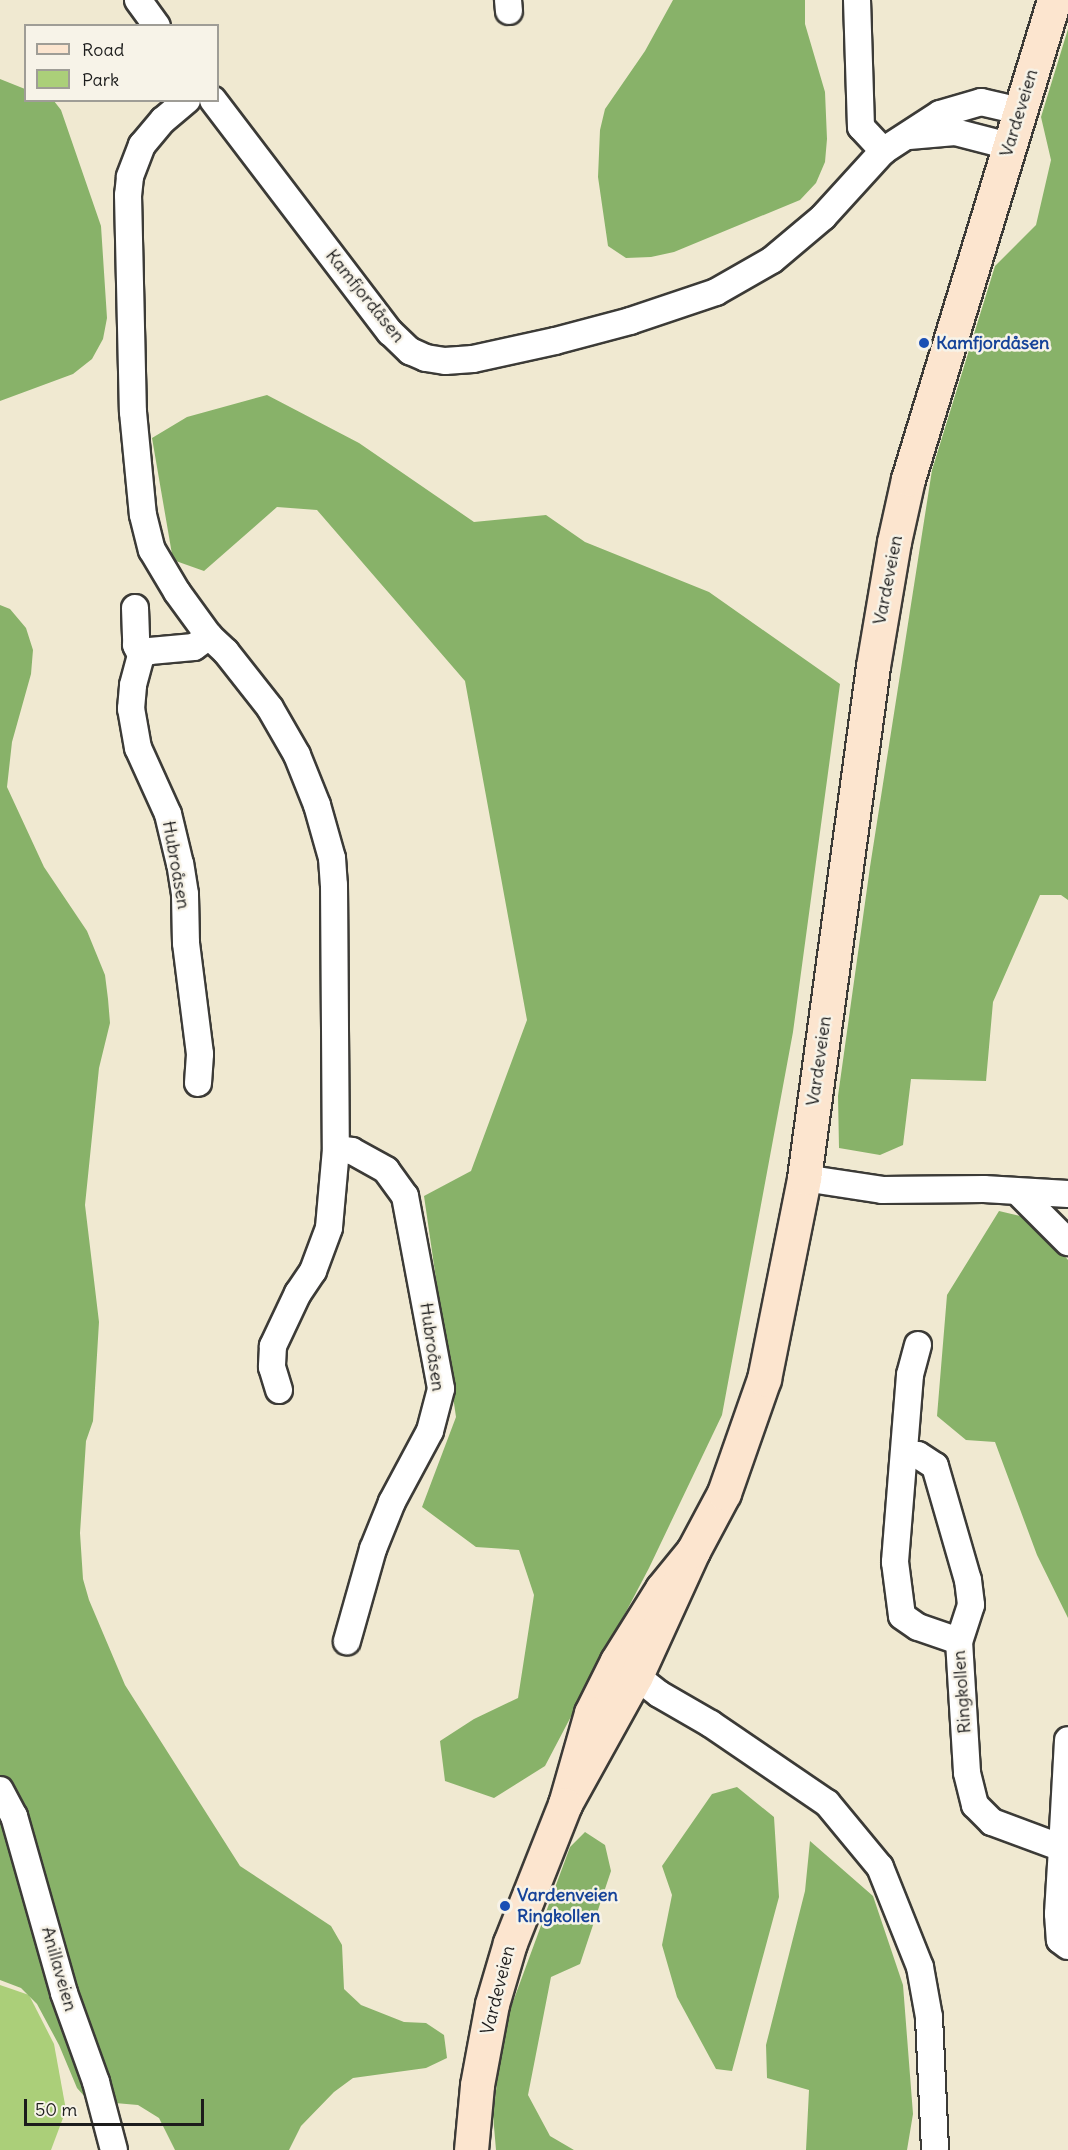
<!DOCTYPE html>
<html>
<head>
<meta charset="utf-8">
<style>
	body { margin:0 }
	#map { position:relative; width:1068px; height:2150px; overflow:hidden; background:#f0e9d1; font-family:Delius,sans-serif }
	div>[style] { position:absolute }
	.green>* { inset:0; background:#abcf79 }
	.forest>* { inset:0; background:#88b269 }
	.roads { filter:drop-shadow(2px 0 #3c3b37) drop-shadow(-2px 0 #3c3b37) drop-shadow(0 2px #3c3b37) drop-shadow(0 -2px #3c3b37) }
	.street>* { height:26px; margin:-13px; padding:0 13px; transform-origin:13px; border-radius:13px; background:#fff }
	.secondary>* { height:33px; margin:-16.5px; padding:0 16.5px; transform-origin:16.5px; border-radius:16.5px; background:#fce5cf }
	.dots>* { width:16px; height:16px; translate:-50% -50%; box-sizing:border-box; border:3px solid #f7f3e8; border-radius:50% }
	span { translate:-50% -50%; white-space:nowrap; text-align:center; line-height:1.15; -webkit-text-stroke:5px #f7f3e8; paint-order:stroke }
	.street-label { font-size:18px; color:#1c1c1c }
	.transit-label { font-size:18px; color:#164399; font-weight:700 }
	.left { translate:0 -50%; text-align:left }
	.legend { position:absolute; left:24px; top:24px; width:195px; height:78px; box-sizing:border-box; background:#f7f3e8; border:2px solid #9f9d96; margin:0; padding:8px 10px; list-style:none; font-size:18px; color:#1c1c1c }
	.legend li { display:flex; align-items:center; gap:12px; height:30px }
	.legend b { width:30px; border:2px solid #9f9d96 }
	.scale { position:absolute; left:24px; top:2099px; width:180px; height:27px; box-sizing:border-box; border:3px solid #1c1c1c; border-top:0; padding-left:8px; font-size:18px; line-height:21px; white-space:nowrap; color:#1c1c1c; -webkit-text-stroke:4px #f7f3e8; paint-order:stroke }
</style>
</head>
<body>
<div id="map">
	<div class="green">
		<div style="clip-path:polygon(0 1985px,29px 1995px,54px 2044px,66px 2110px,51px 2150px,0 2150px)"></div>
	</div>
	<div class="forest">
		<div style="clip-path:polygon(673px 0,805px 0,805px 24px,825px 92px,827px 139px,825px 162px,816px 183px,800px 200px,674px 252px,651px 257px,626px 258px,608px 246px,598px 177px,600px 130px,605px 109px,645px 51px)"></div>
		<div style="clip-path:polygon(1068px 29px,1068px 900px,1061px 895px,1040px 895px,993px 1002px,986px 1081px,911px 1079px,903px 1145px,880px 1155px,839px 1148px,838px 1096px,870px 867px,932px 470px,995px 266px,1036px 225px,1051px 160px,1041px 117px)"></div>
		<div style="clip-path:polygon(0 79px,25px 89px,26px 100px,54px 101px,61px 110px,101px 226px,107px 318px,103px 339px,92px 359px,73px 374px,0 401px)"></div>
		<div style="clip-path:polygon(267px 395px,359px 443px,474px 522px,546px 515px,585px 542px,709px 592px,840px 684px,793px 1032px,722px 1415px,649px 1568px,545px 1766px,494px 1798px,445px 1781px,440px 1741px,474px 1719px,518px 1698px,534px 1595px,519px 1550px,476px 1547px,422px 1507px,456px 1417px,424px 1196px,471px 1171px,527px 1020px,465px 681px,317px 510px,277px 507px,204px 571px,173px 560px,152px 438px,187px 417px)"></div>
		<div style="clip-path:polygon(0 605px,10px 609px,26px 628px,33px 650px,31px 674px,12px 742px,7px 787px,44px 867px,87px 931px,105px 975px,108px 999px,110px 1023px,99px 1068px,85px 1205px,99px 1322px,93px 1421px,86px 1441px,80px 1533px,83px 1579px,89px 1600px,125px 1685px,240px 1866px,331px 1926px,342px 1945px,344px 1989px,361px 2005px,404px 2022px,426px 2023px,444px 2035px,447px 2058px,426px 2068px,353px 2078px,334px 2092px,301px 2126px,289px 2150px,175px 2150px,159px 2118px,138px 2105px,115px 2103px,93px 2106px,77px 2088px,59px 2045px,37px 2004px,21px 1988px,0 1980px)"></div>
		<div style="clip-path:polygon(999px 1211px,1033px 1219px,1068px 1260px,1068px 1618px,1037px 1555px,995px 1442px,966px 1440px,937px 1416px,947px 1295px)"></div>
		<div style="clip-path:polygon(737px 1787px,774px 1817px,779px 1897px,732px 2071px,716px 2069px,677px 1997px,662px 1945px,672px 1895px,662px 1866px,712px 1794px)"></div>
		<div style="clip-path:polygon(585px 1832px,605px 1845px,611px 1871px,580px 1964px,551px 1977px,528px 2095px,550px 2136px,574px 2150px,496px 2150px,493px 2115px,504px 2026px,570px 1847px)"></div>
		<div style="clip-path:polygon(810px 1841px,873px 1896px,903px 1985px,913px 2114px,907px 2150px,806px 2150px,809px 2090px,767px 2078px,766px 2045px,805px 1891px)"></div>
	</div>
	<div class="roads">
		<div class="street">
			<div style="left:138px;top:0;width:32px;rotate:54deg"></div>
			<div style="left:508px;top:0;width:11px;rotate:85deg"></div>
			<div style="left:857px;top:0;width:127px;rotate:88.2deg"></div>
			<div style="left:861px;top:127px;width:33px;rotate:47deg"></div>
			<div style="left:187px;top:100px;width:31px;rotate:140deg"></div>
			<div style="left:163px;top:120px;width:33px;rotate:130deg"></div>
			<div style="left:142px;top:145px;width:34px;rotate:111deg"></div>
			<div style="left:130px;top:177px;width:18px;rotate:96deg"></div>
			<div style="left:128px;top:195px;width:217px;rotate:88.7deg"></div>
			<div style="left:133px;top:412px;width:103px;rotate:84.5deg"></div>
			<div style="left:143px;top:515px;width:36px;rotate:76deg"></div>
			<div style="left:152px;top:550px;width:49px;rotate:59.2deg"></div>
			<div style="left:177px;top:592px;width:54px;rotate:54deg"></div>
			<div style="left:209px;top:636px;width:23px;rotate:43deg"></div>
			<div style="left:226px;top:652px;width:71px;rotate:51.8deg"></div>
			<div style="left:270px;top:708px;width:54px;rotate:60.1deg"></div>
			<div style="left:297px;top:755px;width:54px;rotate:68.2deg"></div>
			<div style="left:317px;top:805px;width:55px;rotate:74.2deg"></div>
			<div style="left:332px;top:858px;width:27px;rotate:86deg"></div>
			<div style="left:334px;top:885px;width:264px;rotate:89.6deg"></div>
			<div style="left:336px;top:1149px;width:79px;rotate:95.1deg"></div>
			<div style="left:329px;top:1228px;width:46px;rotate:110.4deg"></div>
			<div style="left:313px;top:1271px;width:27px;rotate:124deg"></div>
			<div style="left:298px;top:1293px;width:59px;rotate:115.3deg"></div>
			<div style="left:273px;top:1346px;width:21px;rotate:93deg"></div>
			<div style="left:272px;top:1367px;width:24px;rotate:73deg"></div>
			<div style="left:213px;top:100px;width:292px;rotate:52.7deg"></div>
			<div style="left:390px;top:332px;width:28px;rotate:44deg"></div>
			<div style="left:410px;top:351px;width:17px;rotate:24deg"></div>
			<div style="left:426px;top:358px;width:19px;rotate:9deg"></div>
			<div style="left:445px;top:361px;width:28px;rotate:-4deg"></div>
			<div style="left:473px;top:359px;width:84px;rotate:-12.4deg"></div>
			<div style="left:555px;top:341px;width:78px;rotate:-14.9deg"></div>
			<div style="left:630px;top:321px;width:91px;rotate:-18.6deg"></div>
			<div style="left:716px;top:292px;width:64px;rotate:-29.7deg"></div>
			<div style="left:772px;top:260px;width:67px;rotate:-40.1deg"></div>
			<div style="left:823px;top:217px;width:89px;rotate:-47.7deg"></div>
			<div style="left:883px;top:151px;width:68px;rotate:-33deg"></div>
			<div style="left:940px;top:114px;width:43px;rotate:-16.3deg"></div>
			<div style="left:981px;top:102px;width:40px;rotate:13deg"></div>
			<div style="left:909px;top:136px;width:46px;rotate:-5deg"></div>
			<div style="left:955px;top:132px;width:56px;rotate:14.5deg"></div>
			<div style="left:135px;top:608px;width:37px;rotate:88deg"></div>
			<div style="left:136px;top:645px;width:11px;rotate:63deg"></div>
			<div style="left:198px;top:1083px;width:29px;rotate:-86deg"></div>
			<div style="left:200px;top:1054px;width:112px;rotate:-97.2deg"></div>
			<div style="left:186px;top:943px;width:49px;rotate:-91.2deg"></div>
			<div style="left:185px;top:894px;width:30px;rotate:-99deg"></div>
			<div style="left:180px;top:864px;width:51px;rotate:-103.5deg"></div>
			<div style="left:168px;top:814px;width:72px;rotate:-114.4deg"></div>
			<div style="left:138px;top:748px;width:40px;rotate:-100deg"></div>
			<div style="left:131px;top:709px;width:24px;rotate:-85deg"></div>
			<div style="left:133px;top:685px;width:31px;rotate:-75deg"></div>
			<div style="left:141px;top:655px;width:10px;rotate:-24deg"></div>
			<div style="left:150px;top:651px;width:44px;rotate:-5.2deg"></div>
			<div style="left:194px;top:647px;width:19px;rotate:-36deg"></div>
			<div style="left:336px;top:1149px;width:16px;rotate:7deg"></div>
			<div style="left:352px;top:1151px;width:39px;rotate:29deg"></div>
			<div style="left:386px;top:1170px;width:32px;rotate:54deg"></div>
			<div style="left:405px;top:1196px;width:196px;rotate:79.4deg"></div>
			<div style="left:441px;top:1389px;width:43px;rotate:104.7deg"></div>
			<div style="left:430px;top:1431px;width:81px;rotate:118.2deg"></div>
			<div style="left:392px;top:1502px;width:51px;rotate:112deg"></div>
			<div style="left:373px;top:1549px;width:96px;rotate:105.8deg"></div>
			<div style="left:804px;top:1178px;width:79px;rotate:8.7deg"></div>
			<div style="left:882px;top:1190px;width:102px;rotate:-0.6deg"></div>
			<div style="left:984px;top:1189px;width:84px;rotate:3.4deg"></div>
			<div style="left:1018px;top:1192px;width:71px;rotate:45deg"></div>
			<div style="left:918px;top:1345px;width:31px;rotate:105deg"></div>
			<div style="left:910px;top:1375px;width:188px;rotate:94.6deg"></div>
			<div style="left:895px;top:1562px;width:54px;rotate:82.6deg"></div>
			<div style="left:902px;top:1616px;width:19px;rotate:35deg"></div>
			<div style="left:918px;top:1627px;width:43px;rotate:18.9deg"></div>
			<div style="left:959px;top:1641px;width:132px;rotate:86.5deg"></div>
			<div style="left:967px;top:1773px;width:33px;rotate:76deg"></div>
			<div style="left:975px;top:1805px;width:24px;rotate:45deg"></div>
			<div style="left:992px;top:1822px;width:75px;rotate:20.4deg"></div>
			<div style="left:1062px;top:1848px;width:66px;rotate:93.5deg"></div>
			<div style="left:1058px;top:1914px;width:26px;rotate:86deg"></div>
			<div style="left:1060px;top:1940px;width:10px;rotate:37deg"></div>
			<div style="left:905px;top:1453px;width:13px;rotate:9deg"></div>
			<div style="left:918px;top:1455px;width:20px;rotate:33deg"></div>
			<div style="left:935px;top:1466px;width:119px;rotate:73.9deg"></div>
			<div style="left:968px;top:1580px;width:25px;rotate:83deg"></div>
			<div style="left:971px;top:1605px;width:38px;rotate:108deg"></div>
			<div style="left:622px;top:1665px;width:47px;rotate:38.1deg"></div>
			<div style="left:659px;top:1694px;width:60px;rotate:30deg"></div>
			<div style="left:711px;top:1724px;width:140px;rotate:34.3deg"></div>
			<div style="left:827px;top:1803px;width:83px;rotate:50.4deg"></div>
			<div style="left:880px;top:1867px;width:108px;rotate:68.2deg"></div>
			<div style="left:920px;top:1967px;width:51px;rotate:79.8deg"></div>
			<div style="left:929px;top:2017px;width:133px;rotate:87.4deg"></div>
			<div style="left:0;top:1790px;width:30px;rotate:62deg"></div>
			<div style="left:14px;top:1816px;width:184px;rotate:74.2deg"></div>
			<div style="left:64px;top:1993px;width:95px;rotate:70.2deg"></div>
			<div style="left:96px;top:2082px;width:70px;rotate:75.2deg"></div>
			<div style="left:1062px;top:1848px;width:108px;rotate:-86.8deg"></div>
		</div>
		<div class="secondary">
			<div style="left:693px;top:1551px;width:49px;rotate:129.2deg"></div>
			<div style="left:662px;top:1589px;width:85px;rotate:122deg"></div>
			<div style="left:617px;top:1661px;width:58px;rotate:116.6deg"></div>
			<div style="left:591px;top:1713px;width:95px;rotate:105.9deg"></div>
			<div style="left:565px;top:1804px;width:146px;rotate:-61deg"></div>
			<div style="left:636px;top:1676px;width:137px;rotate:-65.5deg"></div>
			<div style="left:693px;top:1551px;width:66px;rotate:-61.9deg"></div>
			<div style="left:724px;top:1493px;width:121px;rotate:-70.7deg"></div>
			<div style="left:764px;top:1379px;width:205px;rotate:-78.7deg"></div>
			<div style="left:804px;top:1178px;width:517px;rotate:-82.32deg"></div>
			<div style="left:873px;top:666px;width:126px;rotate:-80.4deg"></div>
			<div style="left:894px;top:542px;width:65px;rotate:-77.5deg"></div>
			<div style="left:908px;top:479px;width:501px;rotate:-73.05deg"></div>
			<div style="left:471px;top:2150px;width:65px;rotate:-84.7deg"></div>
			<div style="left:477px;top:2085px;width:82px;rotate:-79.5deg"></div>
			<div style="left:492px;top:2004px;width:64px;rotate:-73.6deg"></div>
			<div style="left:510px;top:1943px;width:149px;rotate:-68.4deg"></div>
		</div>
	</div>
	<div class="dots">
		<div style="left:924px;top:343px;background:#1a4fb4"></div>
		<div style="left:505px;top:1906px;background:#1a4fb4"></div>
	</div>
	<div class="street-label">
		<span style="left:1019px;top:113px;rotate:-73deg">Vardeveien</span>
		<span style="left:365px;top:296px;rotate:51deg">Kamfjordåsen</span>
		<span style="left:888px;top:580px;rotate:-79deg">Vardeveien</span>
		<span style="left:176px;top:865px;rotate:80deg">Hubroåsen</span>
		<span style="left:819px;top:1061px;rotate:-82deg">Vardeveien</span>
		<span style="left:432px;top:1347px;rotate:82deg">Hubroåsen</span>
		<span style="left:962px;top:1692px;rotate:-94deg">Ringkollen</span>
		<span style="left:59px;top:1969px;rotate:74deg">Anillaveien</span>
		<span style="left:498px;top:1990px;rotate:-76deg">Vardeveien</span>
	</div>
	<div class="transit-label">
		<span class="left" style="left:936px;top:343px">Kamfjordåsen</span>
		<span class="left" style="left:517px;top:1906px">Vardenveien<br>Ringkollen</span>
	</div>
	<ul class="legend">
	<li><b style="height:8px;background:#fce5cf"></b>Road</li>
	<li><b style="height:16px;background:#abcf79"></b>Park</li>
	</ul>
	<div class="scale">50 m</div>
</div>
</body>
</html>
